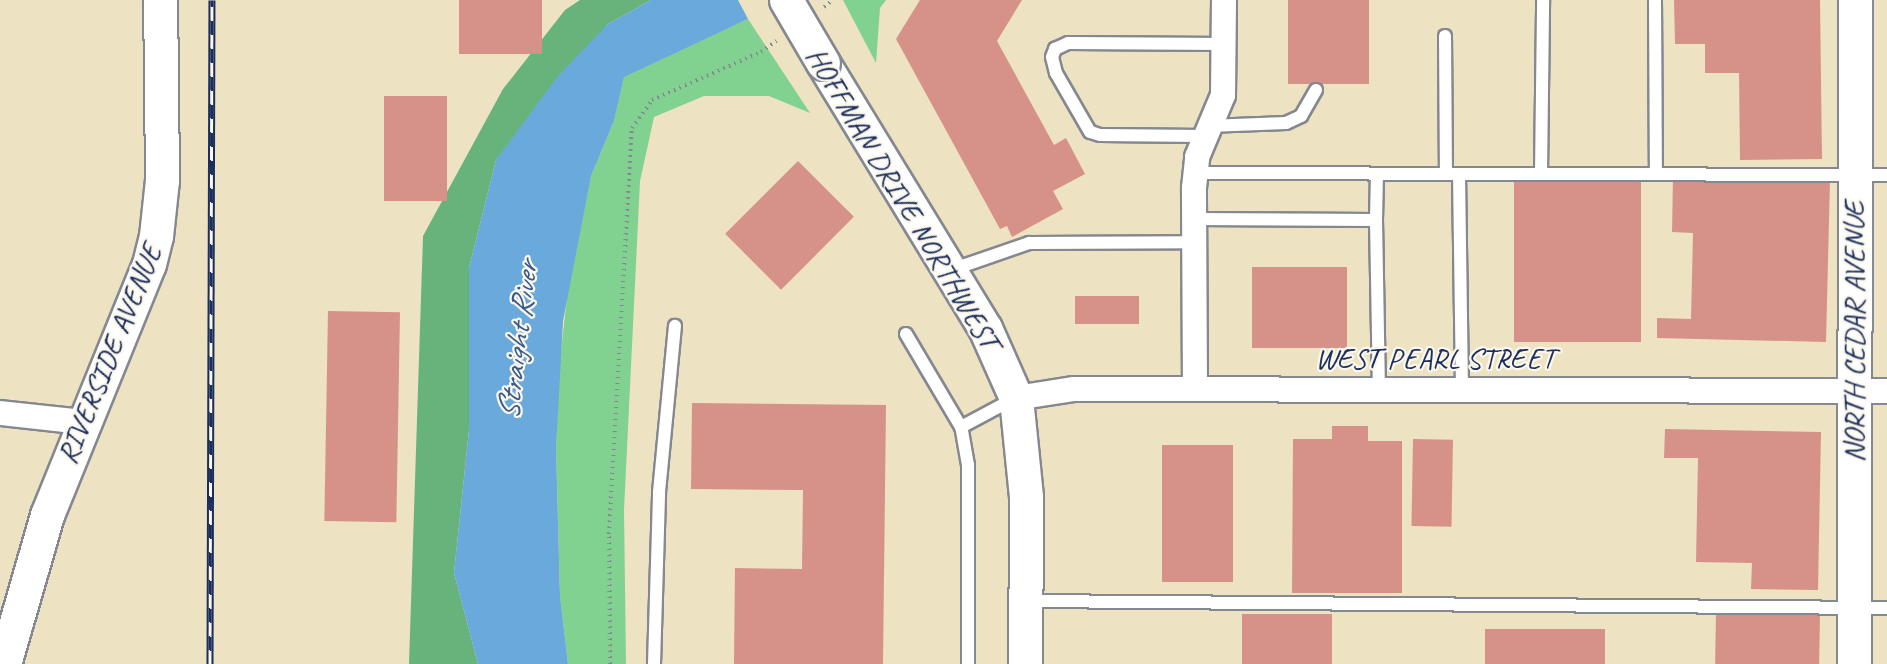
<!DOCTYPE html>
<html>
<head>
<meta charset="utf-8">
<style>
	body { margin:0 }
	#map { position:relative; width:1887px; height:664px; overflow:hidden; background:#ede2c1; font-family:Caveat,sans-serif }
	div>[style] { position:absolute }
	.green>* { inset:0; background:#81d191 }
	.forest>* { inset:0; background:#68b37b }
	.water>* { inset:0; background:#69a9dc }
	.building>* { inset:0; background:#d69289; transform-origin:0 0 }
	.path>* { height:4px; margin-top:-2px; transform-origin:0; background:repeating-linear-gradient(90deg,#848890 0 1.5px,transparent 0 6px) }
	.roads { filter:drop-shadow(2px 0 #848890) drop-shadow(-2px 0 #848890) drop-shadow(0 2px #848890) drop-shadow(0 -2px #848890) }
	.lane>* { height:12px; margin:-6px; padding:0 6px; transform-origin:6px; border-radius:6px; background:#fff }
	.street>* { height:24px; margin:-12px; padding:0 12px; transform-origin:12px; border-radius:12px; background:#fff }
	.secondary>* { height:33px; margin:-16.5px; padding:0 16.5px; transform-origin:16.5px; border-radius:16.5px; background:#fff }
	.rail>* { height:7px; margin-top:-3.5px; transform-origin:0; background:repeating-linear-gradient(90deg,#fbf7ec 0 14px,#1b2f5e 0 28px); box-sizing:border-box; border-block:2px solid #1b2f5e }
	.bridges { filter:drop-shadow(2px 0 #848890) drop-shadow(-2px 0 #848890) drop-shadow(0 2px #848890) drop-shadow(0 -2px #848890) }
	.secondary-bridge>* { height:33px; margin:-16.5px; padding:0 16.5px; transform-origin:16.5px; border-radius:16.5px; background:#fff }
	span { translate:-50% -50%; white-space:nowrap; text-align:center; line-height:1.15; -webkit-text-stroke:4.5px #fbf7ec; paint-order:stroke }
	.street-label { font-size:30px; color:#1b2f5e }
	.water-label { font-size:32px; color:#365a8a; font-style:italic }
</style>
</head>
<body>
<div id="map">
	<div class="green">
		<div style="clip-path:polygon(843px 0,886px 0,880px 8px,876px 63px)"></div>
		<div style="clip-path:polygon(748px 19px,810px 113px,769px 96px,704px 96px,654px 117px,640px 181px,624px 510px,626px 664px,568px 664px,560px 596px,556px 448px,559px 370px,569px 278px,591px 176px,614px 121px,624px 76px)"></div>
	</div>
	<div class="forest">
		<div style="clip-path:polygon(580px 0,651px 0,608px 24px,496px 160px,469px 268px,469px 430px,454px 573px,478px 664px,409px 664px,423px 236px,503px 89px,565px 10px)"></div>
	</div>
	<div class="water">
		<div style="clip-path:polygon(651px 0,738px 0,748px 19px,624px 77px,614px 121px,591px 176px,563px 321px,556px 448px,560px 596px,568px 664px,478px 664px,454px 573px,469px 430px,469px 268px,496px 160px,558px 76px,608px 24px)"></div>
	</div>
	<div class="building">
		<div style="left:459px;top:0;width:83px;height:54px"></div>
		<div style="clip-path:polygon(920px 0,1022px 0,997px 41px,1054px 145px,1066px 138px,1085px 174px,1053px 191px,1063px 209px,1012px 237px,1007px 226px,1000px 229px,896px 39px)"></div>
		<div style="left:1288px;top:0;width:81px;height:84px"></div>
		<div style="clip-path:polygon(1674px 0,1820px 0,1822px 159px,1740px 160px,1739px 73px,1705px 73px,1705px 44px,1675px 44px)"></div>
		<div style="left:384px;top:96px;width:63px;height:105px"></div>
		<div style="left:798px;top:161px;width:79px;height:103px;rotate:45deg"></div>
		<div style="clip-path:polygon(1673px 177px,1830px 181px,1826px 342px,1657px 338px,1657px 318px,1691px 319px,1693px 233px,1672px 232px)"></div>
		<div style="left:1514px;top:182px;width:127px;height:160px"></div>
		<div style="left:1252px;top:267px;width:95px;height:81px"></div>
		<div style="left:1075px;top:296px;width:64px;height:28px"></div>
		<div style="left:328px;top:311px;width:72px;height:210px;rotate:1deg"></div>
		<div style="clip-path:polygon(692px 403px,886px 405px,883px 664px,734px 664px,735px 568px,802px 569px,803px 490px,691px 489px)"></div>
		<div style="clip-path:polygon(1332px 426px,1368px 426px,1368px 441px,1402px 441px,1402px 593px,1292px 593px,1293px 439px,1332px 439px)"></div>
		<div style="clip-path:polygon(1665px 429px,1821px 432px,1818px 590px,1751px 589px,1752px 563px,1696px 562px,1698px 458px,1664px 458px)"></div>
		<div style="left:1413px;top:439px;width:40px;height:87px;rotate:1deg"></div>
		<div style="left:1162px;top:445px;width:71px;height:137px"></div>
		<div style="left:1716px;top:613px;width:104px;height:51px;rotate:1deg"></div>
		<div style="left:1332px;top:614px;width:50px;height:90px;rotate:90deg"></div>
		<div style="left:1485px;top:629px;width:120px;height:35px"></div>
	</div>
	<div class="path">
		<div style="left:824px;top:7px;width:11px;rotate:-38deg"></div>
		<div style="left:610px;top:664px;width:130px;rotate:-90.4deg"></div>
		<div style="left:609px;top:534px;width:407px;rotate:-86.8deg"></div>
		<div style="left:632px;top:128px;width:34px;rotate:-54deg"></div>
		<div style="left:652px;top:100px;width:119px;rotate:-23.8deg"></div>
		<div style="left:761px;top:52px;width:19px;rotate:-36deg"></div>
	</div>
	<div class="roads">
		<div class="lane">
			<div style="left:1655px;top:0;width:174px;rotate:89.7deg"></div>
			<div style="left:1445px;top:36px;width:138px;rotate:89.6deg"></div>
			<div style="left:1208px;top:126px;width:78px;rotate:-2.2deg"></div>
			<div style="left:1286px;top:123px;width:17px;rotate:-25deg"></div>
			<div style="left:1301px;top:116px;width:30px;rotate:-60deg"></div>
			<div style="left:1204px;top:136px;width:104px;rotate:-179.4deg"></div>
			<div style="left:1100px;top:135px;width:10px;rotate:-163deg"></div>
			<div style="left:1090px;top:132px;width:68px;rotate:-120deg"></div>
			<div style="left:1056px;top:73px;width:16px;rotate:-104deg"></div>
			<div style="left:1052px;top:57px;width:9px;rotate:-69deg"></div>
			<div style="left:1055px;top:49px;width:14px;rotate:-25deg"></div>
			<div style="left:1068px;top:43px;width:156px;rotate:0.4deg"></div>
			<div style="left:1196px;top:173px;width:691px;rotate:0.17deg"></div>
			<div style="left:1459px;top:174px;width:216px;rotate:89.2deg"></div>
			<div style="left:1541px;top:174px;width:174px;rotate:-89.3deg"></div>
			<div style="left:1194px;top:219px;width:182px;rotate:0.3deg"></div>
			<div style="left:1376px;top:220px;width:46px;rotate:-88.8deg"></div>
			<div style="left:1376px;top:220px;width:169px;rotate:89deg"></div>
			<div style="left:951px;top:270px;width:83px;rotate:-19.1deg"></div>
			<div style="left:1029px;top:243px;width:165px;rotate:-0.3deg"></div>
			<div style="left:906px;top:334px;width:108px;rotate:59.4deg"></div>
			<div style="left:1027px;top:601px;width:860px;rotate:0.47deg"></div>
			<div style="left:654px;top:664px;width:172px;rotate:-88.3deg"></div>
			<div style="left:659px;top:492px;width:167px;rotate:-84.5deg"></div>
			<div style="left:968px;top:664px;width:199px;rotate:-90deg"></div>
			<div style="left:968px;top:465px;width:39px;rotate:-100deg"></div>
			<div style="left:961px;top:427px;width:61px;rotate:-28.2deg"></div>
		</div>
		<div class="street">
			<div style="left:1195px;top:389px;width:201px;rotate:-90.3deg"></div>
			<div style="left:1194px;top:188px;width:31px;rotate:-84deg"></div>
			<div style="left:1197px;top:157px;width:67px;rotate:-67.2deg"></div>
			<div style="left:1223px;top:95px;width:95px;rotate:-89.4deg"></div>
			<div style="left:1016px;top:398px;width:59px;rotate:-8.8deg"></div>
			<div style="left:1074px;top:389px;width:813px;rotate:0.14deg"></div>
			<div style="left:0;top:413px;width:83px;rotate:6.2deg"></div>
		</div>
		<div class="secondary">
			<div style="left:823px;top:63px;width:311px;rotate:58.6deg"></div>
			<div style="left:985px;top:328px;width:77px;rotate:66.1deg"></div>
			<div style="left:1016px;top:398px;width:100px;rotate:84.2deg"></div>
			<div style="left:1026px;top:497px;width:167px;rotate:90.3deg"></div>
			<div style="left:4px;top:664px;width:155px;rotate:-73.9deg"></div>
			<div style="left:47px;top:515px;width:271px;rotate:-67.9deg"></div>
			<div style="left:149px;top:264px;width:29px;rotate:-76deg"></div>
			<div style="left:156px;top:236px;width:56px;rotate:-83.9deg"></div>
			<div style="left:162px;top:180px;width:180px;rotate:-90.6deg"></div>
			<div style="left:1854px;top:664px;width:664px;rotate:-89.91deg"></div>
		</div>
	</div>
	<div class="rail">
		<div style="left:210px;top:664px;width:664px;rotate:-89.83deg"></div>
	</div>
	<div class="bridges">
		<div class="secondary-bridge">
			<div style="left:786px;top:0;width:73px;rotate:59.6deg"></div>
		</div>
	</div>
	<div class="street-label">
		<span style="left:903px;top:198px;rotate:59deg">HOFFMAN DRIVE NORTHWEST</span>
		<span style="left:1854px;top:332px;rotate:-90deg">NORTH CEDAR AVENUE</span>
		<span style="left:109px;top:354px;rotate:-68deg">RIVERSIDE AVENUE</span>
		<span style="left:1435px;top:358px">WEST PEARL STREET</span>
	</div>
	<div class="water-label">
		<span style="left:518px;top:341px;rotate:-83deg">Straight River</span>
	</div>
</div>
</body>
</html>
